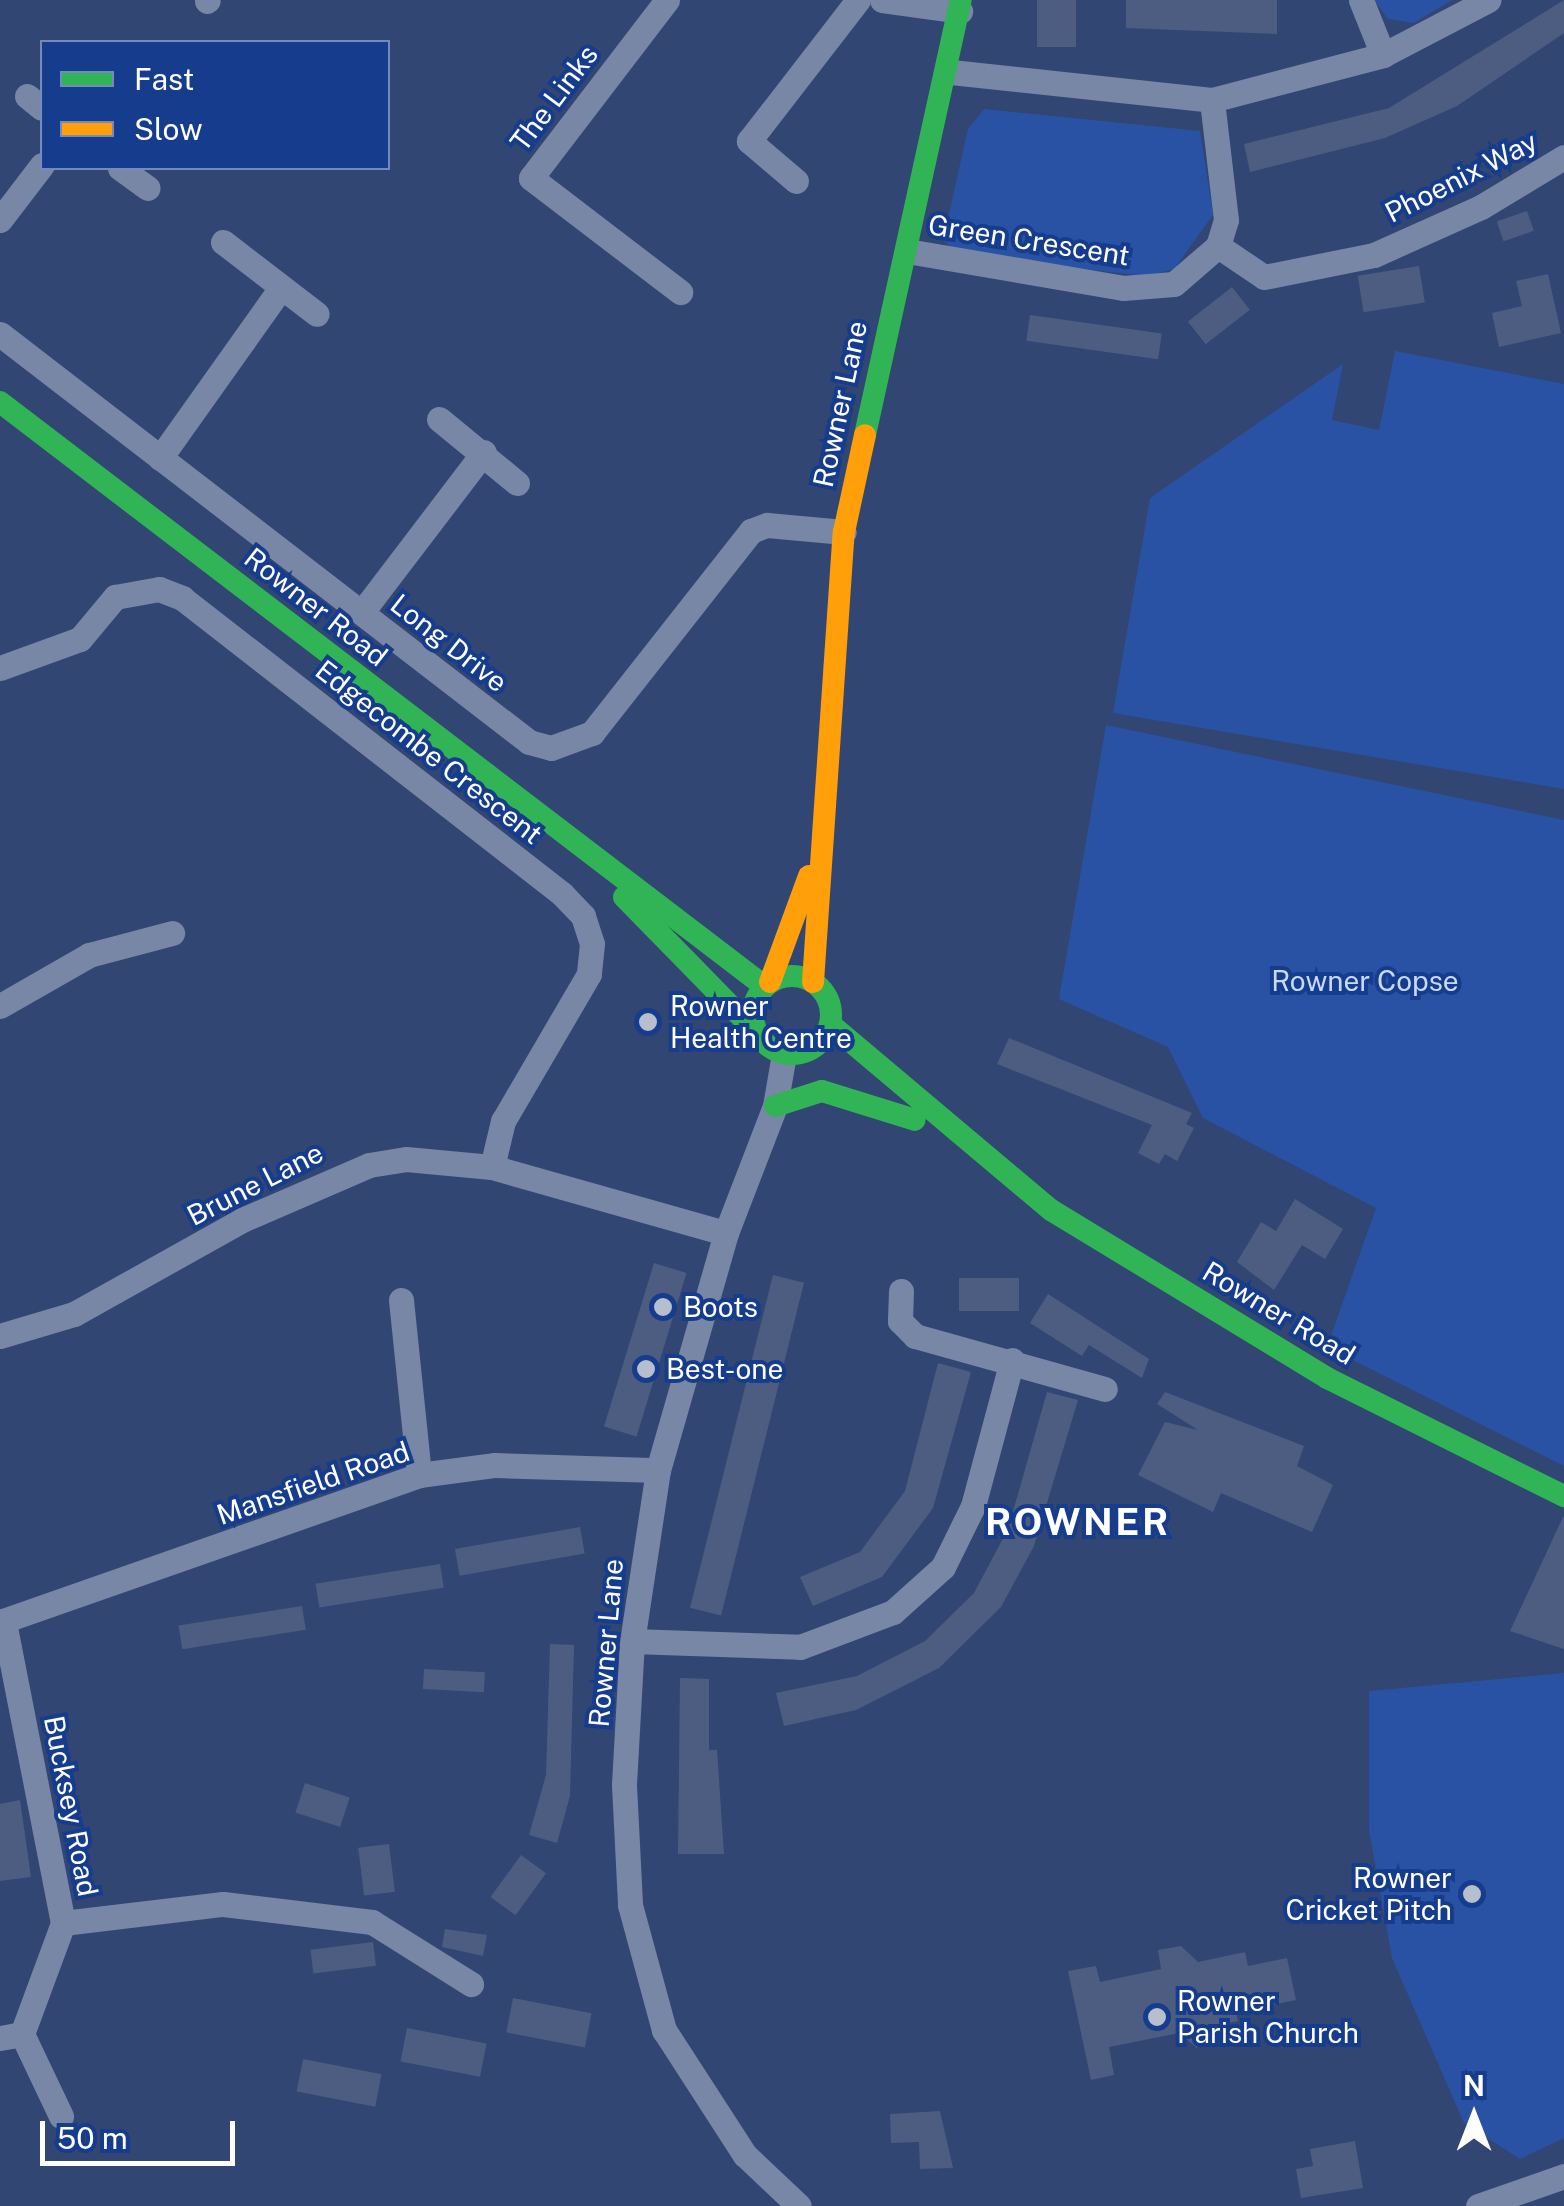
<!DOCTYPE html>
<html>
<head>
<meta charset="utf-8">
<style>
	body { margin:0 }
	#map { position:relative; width:1564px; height:2206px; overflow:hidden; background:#314672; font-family:"Public Sans",sans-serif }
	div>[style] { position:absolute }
	.green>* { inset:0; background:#2a52a4 }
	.building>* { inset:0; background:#4c5d81; transform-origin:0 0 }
	.street>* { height:25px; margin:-12.5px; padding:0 12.5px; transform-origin:12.5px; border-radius:12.5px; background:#7887a6 }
	.fast>* { height:22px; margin:-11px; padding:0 11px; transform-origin:11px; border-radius:11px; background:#30b455 }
	.fast>.ring { margin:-11px; padding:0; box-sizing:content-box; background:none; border:22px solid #30b455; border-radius:50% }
	.slow>* { height:22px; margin:-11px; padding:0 11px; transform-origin:11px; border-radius:11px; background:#ff9f0a }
	.dots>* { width:28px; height:28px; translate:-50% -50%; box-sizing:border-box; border:5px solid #163c8d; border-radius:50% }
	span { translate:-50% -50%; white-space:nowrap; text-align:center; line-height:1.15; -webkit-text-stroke:8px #163c8d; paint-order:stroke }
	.street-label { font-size:28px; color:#fff }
	.park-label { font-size:28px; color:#c8d9fb }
	.poi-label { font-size:28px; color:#fff }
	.left { translate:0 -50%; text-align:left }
	.right { translate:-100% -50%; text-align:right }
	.district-label { font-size:38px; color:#fff; font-weight:700; letter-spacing:2.5px }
	.legend { position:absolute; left:40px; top:40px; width:350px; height:130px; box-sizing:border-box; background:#163c8d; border:2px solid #738abb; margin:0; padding:12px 18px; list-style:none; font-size:30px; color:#fff }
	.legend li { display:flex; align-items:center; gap:20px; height:50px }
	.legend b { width:50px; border:2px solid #738abb }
	.north { position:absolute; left:1424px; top:2066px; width:100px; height:100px; -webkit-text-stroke:8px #163c8d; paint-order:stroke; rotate:0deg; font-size:28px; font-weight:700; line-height:40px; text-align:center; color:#fff }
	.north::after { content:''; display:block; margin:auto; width:35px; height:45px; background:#fff; clip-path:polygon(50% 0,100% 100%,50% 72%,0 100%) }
	.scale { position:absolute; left:40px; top:2121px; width:195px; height:45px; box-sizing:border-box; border:5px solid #fff; border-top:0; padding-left:12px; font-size:30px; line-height:35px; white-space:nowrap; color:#fff; -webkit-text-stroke:8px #163c8d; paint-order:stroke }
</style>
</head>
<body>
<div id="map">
	<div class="green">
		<div style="clip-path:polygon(1374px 0,1452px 0,1414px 23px,1388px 19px)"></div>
		<div style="clip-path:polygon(984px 109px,1200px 131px,1213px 215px,1174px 269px,1146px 276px,960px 255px,943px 240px,968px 129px)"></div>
		<div style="clip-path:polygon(1395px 351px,1564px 384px,1564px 789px,1113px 713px,1150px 498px,1343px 364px,1332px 420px,1379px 430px)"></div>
		<div style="clip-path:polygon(1106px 725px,1564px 820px,1564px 1466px,1327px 1347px,1376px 1208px,1203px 1118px,1168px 1047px,1059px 999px)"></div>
		<div style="clip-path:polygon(1564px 1673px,1564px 2138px,1520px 2159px,1464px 2123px,1392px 1958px,1369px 1830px,1369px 1691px)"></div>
	</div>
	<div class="building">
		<div style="left:1037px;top:0;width:39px;height:47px"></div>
		<div style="clip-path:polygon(1126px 0,1277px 0,1277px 34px,1126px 28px)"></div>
		<div style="clip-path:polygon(1564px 0,1564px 33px,1457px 106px,1385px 138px,1250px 172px,1244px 144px,1389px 108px)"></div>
		<div style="left:1527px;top:211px;width:21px;height:32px;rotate:71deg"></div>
		<div style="left:1419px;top:266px;width:37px;height:62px;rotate:81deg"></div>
		<div style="clip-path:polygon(1548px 274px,1561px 333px,1499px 347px,1492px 313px,1522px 306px,1516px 281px)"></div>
		<div style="left:1232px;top:287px;width:29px;height:56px;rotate:52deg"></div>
		<div style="left:1030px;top:315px;width:133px;height:26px;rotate:8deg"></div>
		<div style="clip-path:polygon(1009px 1038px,1192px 1113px,1186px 1124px,1194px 1128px,1177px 1161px,1165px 1154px,1159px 1164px,1138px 1153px,1152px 1125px,997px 1064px)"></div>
		<div style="clip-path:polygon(1295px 1199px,1343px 1229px,1325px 1259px,1302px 1245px,1274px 1290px,1237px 1262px,1261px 1222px,1276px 1231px)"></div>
		<div style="left:654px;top:1263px;width:34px;height:171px;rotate:17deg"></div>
		<div style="left:773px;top:1275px;width:32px;height:343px;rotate:14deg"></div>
		<div style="left:1019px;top:1278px;width:33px;height:60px;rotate:90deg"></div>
		<div style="clip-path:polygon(1048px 1294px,1149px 1359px,1142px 1378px,1089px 1345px,1082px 1356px,1030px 1323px)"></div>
		<div style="clip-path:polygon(938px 1363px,971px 1372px,933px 1508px,882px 1577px,813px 1606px,800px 1577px,860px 1552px,905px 1491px)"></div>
		<div style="clip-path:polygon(1047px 1392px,1078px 1400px,1034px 1546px,1001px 1607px,939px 1668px,856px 1710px,784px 1726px,776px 1693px,857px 1676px,925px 1641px,974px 1593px,1008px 1529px)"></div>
		<div style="clip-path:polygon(1165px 1392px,1304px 1446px,1297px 1466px,1333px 1485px,1312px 1532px,1221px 1493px,1213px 1512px,1138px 1475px,1165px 1422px,1198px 1430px,1157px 1404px)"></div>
		<div style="clip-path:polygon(1563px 1517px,1564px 1517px,1564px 1649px,1510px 1631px)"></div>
		<div style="left:580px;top:1527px;width:27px;height:127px;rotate:80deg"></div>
		<div style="left:440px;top:1564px;width:24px;height:126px;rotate:81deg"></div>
		<div style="left:302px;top:1606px;width:24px;height:125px;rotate:81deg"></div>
		<div style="clip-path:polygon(550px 1644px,574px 1645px,570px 1796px,557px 1843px,529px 1835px,546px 1775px)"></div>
		<div style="left:424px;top:1669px;width:61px;height:20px;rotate:3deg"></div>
		<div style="clip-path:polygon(680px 1678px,709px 1679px,709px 1750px,717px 1750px,724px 1854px,678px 1854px)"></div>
		<div style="left:305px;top:1783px;width:47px;height:31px;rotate:18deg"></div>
		<div style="clip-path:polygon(20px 1800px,31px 1877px,0 1881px,0 1804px)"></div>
		<div style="left:389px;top:1844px;width:48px;height:31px;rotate:83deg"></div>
		<div style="left:521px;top:1855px;width:31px;height:52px;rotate:36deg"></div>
		<div style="clip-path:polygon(445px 1929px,487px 1935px,483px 1956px,442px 1947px)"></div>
		<div style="left:373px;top:1942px;width:24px;height:63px;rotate:83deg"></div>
		<div style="clip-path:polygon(1181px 1946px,1198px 1962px,1245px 1952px,1248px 1966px,1287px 1958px,1296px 2000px,1236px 2012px,1238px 2021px,1211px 2027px,1197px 2048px,1179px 2033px,1109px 2047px,1114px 2075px,1091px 2080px,1068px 1971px,1096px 1966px,1100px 1982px,1161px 1969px,1158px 1950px)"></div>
		<div style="left:513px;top:1998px;width:80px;height:35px;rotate:11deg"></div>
		<div style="left:407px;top:2028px;width:81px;height:34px;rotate:11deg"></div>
		<div style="left:303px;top:2059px;width:80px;height:33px;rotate:11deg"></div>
		<div style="clip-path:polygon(940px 2111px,953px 2168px,920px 2169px,919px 2142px,891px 2143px,890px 2114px)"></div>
		<div style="clip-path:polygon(1355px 2141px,1363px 2188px,1301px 2198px,1296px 2169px,1313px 2166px,1310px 2149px)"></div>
	</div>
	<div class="street">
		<div style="left:667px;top:0;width:224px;rotate:127.4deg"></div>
		<div style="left:531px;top:178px;width:188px;rotate:37.4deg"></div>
		<div style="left:882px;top:0;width:79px;rotate:8deg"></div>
		<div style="left:1361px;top:0;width:59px;rotate:68.2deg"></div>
		<div style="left:207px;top:1px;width:1px;rotate:-45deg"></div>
		<div style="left:951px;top:72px;width:262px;rotate:6.1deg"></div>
		<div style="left:1212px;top:100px;width:177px;rotate:-14.7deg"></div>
		<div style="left:1383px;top:55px;width:119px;rotate:-27.6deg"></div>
		<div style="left:27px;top:96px;width:19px;rotate:39deg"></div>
		<div style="left:120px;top:168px;width:34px;rotate:36deg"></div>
		<div style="left:796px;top:181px;width:62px;rotate:-139.6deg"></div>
		<div style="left:749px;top:141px;width:178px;rotate:-52.3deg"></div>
		<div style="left:0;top:220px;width:69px;rotate:-52.6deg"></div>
		<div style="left:223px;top:242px;width:118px;rotate:37.5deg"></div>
		<div style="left:1218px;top:246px;width:55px;rotate:34deg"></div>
		<div style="left:1264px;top:277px;width:112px;rotate:-11.3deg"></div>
		<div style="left:1374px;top:255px;width:117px;rotate:-24.2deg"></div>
		<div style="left:1481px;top:207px;width:97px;rotate:-31.1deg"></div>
		<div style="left:907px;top:251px;width:219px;rotate:9.7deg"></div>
		<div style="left:1123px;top:288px;width:51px;rotate:-4.5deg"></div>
		<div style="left:1174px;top:284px;width:58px;rotate:-40.8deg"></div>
		<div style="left:1218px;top:246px;width:27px;rotate:-73deg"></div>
		<div style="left:1226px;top:220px;width:121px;rotate:-96.7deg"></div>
		<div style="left:0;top:334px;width:668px;rotate:37.64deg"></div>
		<div style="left:529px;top:742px;width:23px;rotate:15deg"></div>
		<div style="left:551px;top:748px;width:44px;rotate:-20.1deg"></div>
		<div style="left:592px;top:733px;width:257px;rotate:-51.8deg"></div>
		<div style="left:751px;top:531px;width:17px;rotate:-21deg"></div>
		<div style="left:767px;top:525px;width:77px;rotate:5.2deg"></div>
		<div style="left:439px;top:419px;width:101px;rotate:39.4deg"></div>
		<div style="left:160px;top:458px;width:207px;rotate:-54.6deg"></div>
		<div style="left:362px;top:612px;width:201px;rotate:-52.7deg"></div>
		<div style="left:0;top:668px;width:85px;rotate:-19.9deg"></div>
		<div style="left:80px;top:639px;width:55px;rotate:-50.2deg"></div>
		<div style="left:115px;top:597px;width:45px;rotate:-10.3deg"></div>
		<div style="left:159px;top:589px;width:25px;rotate:21deg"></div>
		<div style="left:182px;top:598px;width:482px;rotate:37.9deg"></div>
		<div style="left:562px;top:894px;width:30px;rotate:46deg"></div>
		<div style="left:583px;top:916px;width:29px;rotate:72deg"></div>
		<div style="left:592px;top:944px;width:30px;rotate:96deg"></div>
		<div style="left:589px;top:974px;width:170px;rotate:120.3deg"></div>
		<div style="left:503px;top:1121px;width:47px;rotate:103.4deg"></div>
		<div style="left:0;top:1006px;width:103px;rotate:-29.8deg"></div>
		<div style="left:89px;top:955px;width:86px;rotate:-14.8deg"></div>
		<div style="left:784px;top:1054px;width:53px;rotate:99.8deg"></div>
		<div style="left:775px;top:1106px;width:136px;rotate:111.1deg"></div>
		<div style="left:726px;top:1233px;width:247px;rotate:106deg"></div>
		<div style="left:658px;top:1470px;width:173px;rotate:98.6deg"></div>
		<div style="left:632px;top:1641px;width:144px;rotate:93.2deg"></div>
		<div style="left:624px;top:1785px;width:120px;rotate:87.1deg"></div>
		<div style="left:630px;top:1905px;width:130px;rotate:74.8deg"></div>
		<div style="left:664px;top:2030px;width:149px;rotate:57.1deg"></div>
		<div style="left:745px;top:2155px;width:74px;rotate:43.4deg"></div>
		<div style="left:901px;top:1291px;width:30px;rotate:92deg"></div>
		<div style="left:900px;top:1321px;width:21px;rotate:45deg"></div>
		<div style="left:915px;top:1336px;width:197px;rotate:15.6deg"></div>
		<div style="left:401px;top:1300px;width:176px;rotate:84.1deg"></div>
		<div style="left:0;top:1336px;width:77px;rotate:-16.6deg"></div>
		<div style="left:74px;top:1314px;width:193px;rotate:-29.2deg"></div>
		<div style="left:242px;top:1220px;width:138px;rotate:-23.4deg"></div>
		<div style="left:369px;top:1165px;width:37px;rotate:-9deg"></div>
		<div style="left:406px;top:1159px;width:86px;rotate:5.3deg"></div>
		<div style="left:492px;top:1167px;width:243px;rotate:15.8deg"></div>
		<div style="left:0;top:1622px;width:444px;rotate:-19.3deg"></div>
		<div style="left:419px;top:1475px;width:77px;rotate:-7.5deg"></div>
		<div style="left:495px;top:1465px;width:163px;rotate:1.8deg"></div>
		<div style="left:632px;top:1641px;width:168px;rotate:2deg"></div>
		<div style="left:800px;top:1647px;width:99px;rotate:-20.6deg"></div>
		<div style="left:893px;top:1612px;width:67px;rotate:-42deg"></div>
		<div style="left:943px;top:1567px;width:68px;rotate:-63.8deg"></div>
		<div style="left:973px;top:1506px;width:151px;rotate:-75deg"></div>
		<div style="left:63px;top:1923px;width:161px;rotate:-6.8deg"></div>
		<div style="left:223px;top:1904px;width:150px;rotate:6.9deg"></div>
		<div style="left:372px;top:1922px;width:117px;rotate:32.1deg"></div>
		<div style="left:22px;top:2034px;width:91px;rotate:64.6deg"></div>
		<div style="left:0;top:2038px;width:22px;rotate:-10deg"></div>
		<div style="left:22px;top:2034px;width:118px;rotate:-69.7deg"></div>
		<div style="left:63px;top:1923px;width:308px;rotate:-101.1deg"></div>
		<div style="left:1478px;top:2206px;width:91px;rotate:-19.2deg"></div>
	</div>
	<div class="fast">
		<div style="left:0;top:402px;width:962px;rotate:37.39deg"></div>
		<div style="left:865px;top:435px;width:445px;rotate:-77.6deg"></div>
		<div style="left:624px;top:897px;width:187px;rotate:45.6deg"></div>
		<div class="ring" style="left:753px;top:976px;width:56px;height:56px"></div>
		<div style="left:830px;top:1024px;width:289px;rotate:40.1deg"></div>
		<div style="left:1051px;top:1210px;width:323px;rotate:31.3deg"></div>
		<div style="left:1327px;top:1378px;width:265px;rotate:26.5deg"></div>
		<div style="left:775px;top:1106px;width:49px;rotate:-17.7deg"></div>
		<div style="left:822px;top:1091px;width:97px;rotate:17.3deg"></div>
	</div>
	<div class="slow">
		<div style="left:770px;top:982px;width:113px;rotate:-69.8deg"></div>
		<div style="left:813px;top:982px;width:451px;rotate:-86.1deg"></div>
		<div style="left:844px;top:532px;width:99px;rotate:-77.8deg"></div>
	</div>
	<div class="dots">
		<div style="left:648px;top:1022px;background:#b7bece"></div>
		<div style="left:663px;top:1307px;background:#b7bece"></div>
		<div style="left:646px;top:1369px;background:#b7bece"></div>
		<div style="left:1472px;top:1894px;background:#b7bece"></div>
		<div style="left:1157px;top:2017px;background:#b7bece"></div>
	</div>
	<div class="street-label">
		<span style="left:554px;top:98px;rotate:-53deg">The Links</span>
		<span style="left:1461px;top:177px;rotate:-27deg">Phoenix Way</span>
		<span style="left:1029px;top:240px;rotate:9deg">Green Crescent</span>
		<span style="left:840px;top:404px;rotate:-78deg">Rowner Lane</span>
		<span style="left:316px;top:607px;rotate:38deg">Rowner Road</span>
		<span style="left:449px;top:643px;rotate:38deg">Long Drive</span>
		<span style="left:429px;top:752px;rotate:38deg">Edgecombe Crescent</span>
		<span style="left:255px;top:1184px;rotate:-27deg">Brune Lane</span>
		<span style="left:1279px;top:1313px;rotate:31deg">Rowner Road</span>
		<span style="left:313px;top:1483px;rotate:-19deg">Mansfield Road</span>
		<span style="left:606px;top:1643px;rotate:-85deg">Rowner Lane</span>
		<span style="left:71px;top:1806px;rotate:79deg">Bucksey Road</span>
	</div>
	<div class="park-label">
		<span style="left:1365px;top:981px">Rowner Copse</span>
	</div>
	<div class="poi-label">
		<span class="left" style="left:670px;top:1022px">Rowner<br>Health Centre</span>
		<span class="left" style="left:683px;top:1307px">Boots</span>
		<span class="left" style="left:666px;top:1369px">Best-one</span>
		<span class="right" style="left:1452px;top:1894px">Rowner<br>Cricket Pitch</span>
		<span class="left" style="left:1177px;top:2017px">Rowner<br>Parish Church</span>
	</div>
	<div class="district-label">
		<span style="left:1078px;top:1522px">ROWNER</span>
	</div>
	<ul class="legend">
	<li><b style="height:12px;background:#30b455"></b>Fast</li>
	<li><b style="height:12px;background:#ff9f0a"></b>Slow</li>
	</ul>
	<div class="north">N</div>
	<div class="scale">50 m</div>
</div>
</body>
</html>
